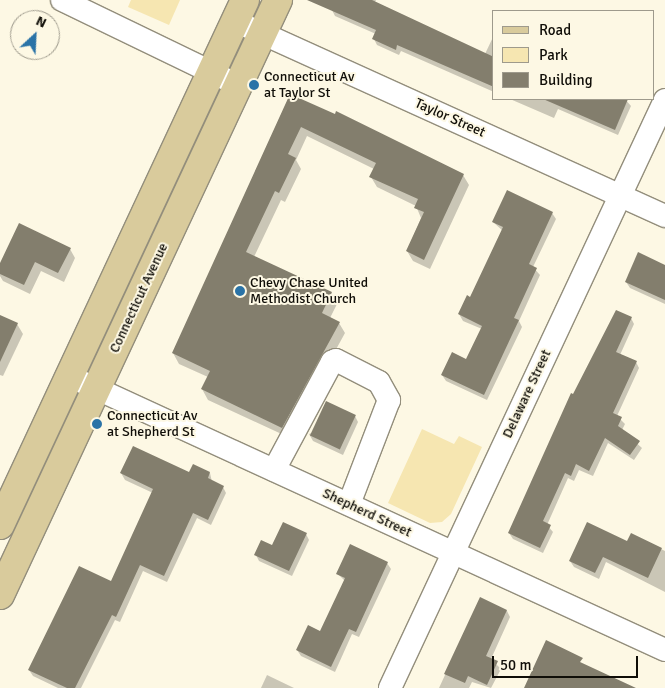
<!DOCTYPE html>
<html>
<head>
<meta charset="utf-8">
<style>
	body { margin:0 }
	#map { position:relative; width:665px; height:688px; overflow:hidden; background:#fdf8e4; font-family:Signika,sans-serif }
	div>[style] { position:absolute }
	.green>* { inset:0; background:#f6e6b1 }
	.shadow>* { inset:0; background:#0003 }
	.building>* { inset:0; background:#837e6d; transform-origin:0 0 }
	.roads { filter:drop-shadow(1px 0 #938e7c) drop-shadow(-1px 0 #938e7c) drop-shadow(0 1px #938e7c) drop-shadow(0 -1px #938e7c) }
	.minor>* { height:22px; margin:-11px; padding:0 11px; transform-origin:11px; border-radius:11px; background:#fff }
	.major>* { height:28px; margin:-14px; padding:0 14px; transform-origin:14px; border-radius:14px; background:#d9cb9c }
	.dots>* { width:14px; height:14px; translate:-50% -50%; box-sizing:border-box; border:2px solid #fdf8e4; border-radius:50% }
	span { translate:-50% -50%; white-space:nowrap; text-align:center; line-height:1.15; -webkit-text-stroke:4px #fdf8e4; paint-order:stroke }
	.poi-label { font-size:14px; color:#100e08 }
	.left { translate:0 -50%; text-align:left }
	.street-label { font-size:14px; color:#100e08 }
	.legend { position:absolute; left:492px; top:10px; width:162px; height:90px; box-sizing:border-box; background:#fdf8e4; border:1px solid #9e9a8c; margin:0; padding:6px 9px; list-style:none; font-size:15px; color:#100e08 }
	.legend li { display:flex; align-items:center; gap:10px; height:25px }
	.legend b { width:25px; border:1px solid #9e9a8c }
	.north { position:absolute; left:10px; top:10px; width:50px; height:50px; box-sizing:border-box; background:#fdf8e4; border:1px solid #9e9a8c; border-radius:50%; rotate:25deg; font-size:14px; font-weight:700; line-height:20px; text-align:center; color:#100e08 }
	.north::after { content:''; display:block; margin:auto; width:18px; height:22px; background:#2a73a7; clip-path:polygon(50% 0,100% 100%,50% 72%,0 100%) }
	.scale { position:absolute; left:492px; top:656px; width:146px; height:22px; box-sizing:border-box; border:2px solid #100e08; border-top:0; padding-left:6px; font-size:15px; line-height:18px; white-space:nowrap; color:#100e08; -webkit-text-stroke:4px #fdf8e4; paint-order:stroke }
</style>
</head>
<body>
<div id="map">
	<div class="green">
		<div style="clip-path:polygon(131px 0,180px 0,169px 25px,128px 7px)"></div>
		<div style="clip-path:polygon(422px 429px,454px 444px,459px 436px,482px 447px,451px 514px,442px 522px,430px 523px,388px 503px)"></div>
	</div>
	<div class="shadow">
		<div style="clip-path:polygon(336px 0,376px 0,375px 2px,485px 54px,494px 35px,494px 92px,401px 51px,399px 55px,377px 45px,374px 39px,376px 34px,335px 16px,332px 10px)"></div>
		<div style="clip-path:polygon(290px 95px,463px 175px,469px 185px,430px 269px,413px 261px,407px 251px,421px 218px,416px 206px,377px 187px,371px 177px,374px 169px,307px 136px,296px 160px,301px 169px,285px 202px,281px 200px,254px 257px,331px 293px,337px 304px,330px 318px,339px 323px,345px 333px,288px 437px,208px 400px,202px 389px,208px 377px,179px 364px,173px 353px)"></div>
		<div style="clip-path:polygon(510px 99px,625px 99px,631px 106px,618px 135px,558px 109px,554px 118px)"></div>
		<div style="clip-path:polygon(552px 213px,556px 219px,533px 267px,540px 275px,519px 321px,522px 327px,487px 400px,446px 381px,442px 375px,467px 361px,482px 329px,463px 321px,459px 314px,471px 299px,503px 231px,493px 222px)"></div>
		<div style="clip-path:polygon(70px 249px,75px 258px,64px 282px,41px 271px,30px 294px,3px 281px,0 276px,0 266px)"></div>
		<div style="clip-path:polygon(665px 266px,665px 304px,630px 288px,626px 282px)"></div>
		<div style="clip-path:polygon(0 316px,17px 324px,23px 334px,3px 376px,0 375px)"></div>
		<div style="clip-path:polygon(631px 318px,634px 324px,620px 355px,636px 362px,639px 368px,617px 416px,625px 424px,622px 430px,642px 448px,634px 460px,608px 443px,593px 476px,579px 470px,574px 481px,568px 478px,547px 525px,553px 532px,543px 553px,513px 539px,509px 533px,574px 396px)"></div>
		<div style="clip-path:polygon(355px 416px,358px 422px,343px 455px,313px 441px,309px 434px)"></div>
		<div style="clip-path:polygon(121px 473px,210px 473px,212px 482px,223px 487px,226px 493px,211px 525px,197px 518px,167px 582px,143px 571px,120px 622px,115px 620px,81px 688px,58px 688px,33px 676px,29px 670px,111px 583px,153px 493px,125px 480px)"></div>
		<div style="clip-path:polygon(306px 534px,309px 540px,292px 576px,259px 561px,256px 555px)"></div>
		<div style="clip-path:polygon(632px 535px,665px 551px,665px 592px,606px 562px,599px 579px,574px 567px,570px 561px,628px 543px)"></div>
		<div style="clip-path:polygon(387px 563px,391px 569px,359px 637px,352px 634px,335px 672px,301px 656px,297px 650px,321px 632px,345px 581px,338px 574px)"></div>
		<div style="clip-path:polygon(480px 599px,507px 611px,510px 617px,491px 659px,501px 669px,491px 688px,472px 682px,469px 688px,439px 688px)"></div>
		<div style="clip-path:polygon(267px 675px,294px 688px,261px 688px)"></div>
	</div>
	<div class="building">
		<div style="clip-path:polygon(307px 0,372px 0,494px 57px,494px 87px,397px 45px,396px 50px,372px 39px,376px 30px)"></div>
		<div style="clip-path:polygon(290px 94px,335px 114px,336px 111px,464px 174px,424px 260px,406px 251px,424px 212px,414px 208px,418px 199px,369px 177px,376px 163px,301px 127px,288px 154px,296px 158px,279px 193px,275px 191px,246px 252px,332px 292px,322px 313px,340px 322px,282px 428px,201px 389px,210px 371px,172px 353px)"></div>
		<div style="clip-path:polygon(543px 99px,628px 99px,615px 130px)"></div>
		<div style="clip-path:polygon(507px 190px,553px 212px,529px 264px,537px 268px,514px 318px,519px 320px,484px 395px,441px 375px,452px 352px,466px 359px,482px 326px,458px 314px,467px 295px,470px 297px,503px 227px,492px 222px)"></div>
		<div style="clip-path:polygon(19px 223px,71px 248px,58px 273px,35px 262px,24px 285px,0 274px,0 263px)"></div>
		<div style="clip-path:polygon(638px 252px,665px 265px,665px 300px,625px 282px)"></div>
		<div style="clip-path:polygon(616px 310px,632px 317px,616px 352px,637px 361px,613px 413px,622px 417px,618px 426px,640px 441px,630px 455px,605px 438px,589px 471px,576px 464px,571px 476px,565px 473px,543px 521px,551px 525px,540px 548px,508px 533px,571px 393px,573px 394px)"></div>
		<div style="clip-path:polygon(0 315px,18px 323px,0 362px)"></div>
		<div style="left:326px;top:401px;width:33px;height:38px;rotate:25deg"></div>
		<div style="clip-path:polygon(133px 446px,189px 472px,193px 464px,210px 472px,208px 478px,224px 486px,208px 520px,193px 513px,164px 576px,140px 565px,116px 617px,112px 615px,75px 688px,67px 688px,28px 670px,79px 566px,111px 581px,153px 489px,120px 473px)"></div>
		<div style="clip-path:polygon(283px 522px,307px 533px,289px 571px,254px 555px,261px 540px,272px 545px)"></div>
		<div style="clip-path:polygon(587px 522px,627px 541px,631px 533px,662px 548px,648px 578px,603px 557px,595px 573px,569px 561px)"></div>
		<div style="clip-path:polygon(350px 544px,388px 562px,356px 632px,349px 629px,331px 667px,296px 650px,308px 625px,320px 631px,345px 578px,336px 574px)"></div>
		<div style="clip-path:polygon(480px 597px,507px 610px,486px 656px,498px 661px,487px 685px,468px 676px,465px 683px,444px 674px)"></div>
		<div style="clip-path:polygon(546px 640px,583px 658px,580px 662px,636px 688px,524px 688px)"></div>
	</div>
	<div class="roads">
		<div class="minor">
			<div style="left:62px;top:0;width:195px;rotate:25.8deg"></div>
			<div style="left:235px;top:21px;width:472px;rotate:24.4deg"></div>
			<div style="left:69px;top:376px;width:656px;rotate:24.69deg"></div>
			<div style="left:274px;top:470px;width:123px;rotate:-61.8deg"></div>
			<div style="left:332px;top:362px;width:4px;rotate:-27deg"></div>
			<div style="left:336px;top:360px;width:48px;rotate:27.1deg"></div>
			<div style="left:379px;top:382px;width:21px;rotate:61deg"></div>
			<div style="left:389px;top:400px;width:111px;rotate:111deg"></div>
			<div style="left:390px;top:688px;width:649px;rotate:-64.94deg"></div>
		</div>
		<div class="major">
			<div style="left:0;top:525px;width:579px;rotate:-64.98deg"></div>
			<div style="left:0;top:595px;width:657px;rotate:-64.96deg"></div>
		</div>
	</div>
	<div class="dots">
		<div style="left:254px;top:85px;background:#2a73a7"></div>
		<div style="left:240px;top:291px;background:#2a73a7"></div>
		<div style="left:97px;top:424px;background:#2a73a7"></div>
	</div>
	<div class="poi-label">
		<span class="left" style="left:264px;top:85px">Connecticut Av<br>at Taylor St</span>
		<span class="left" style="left:250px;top:291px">Chevy Chase United<br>Methodist Church</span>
		<span class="left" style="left:107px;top:424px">Connecticut Av<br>at Shepherd St</span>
	</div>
	<div class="street-label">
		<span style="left:450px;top:118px;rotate:24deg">Taylor Street</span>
		<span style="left:139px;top:298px;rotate:-65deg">Connecticut Avenue</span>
		<span style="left:527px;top:394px;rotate:-65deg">Delaware Street</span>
		<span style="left:367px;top:513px;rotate:25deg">Shepherd Street</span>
	</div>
	<ul class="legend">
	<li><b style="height:6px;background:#d9cb9c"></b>Road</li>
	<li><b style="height:14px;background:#f6e6b1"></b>Park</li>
	<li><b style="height:14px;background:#837e6d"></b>Building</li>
	</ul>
	<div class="north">N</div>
	<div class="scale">50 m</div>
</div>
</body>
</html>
